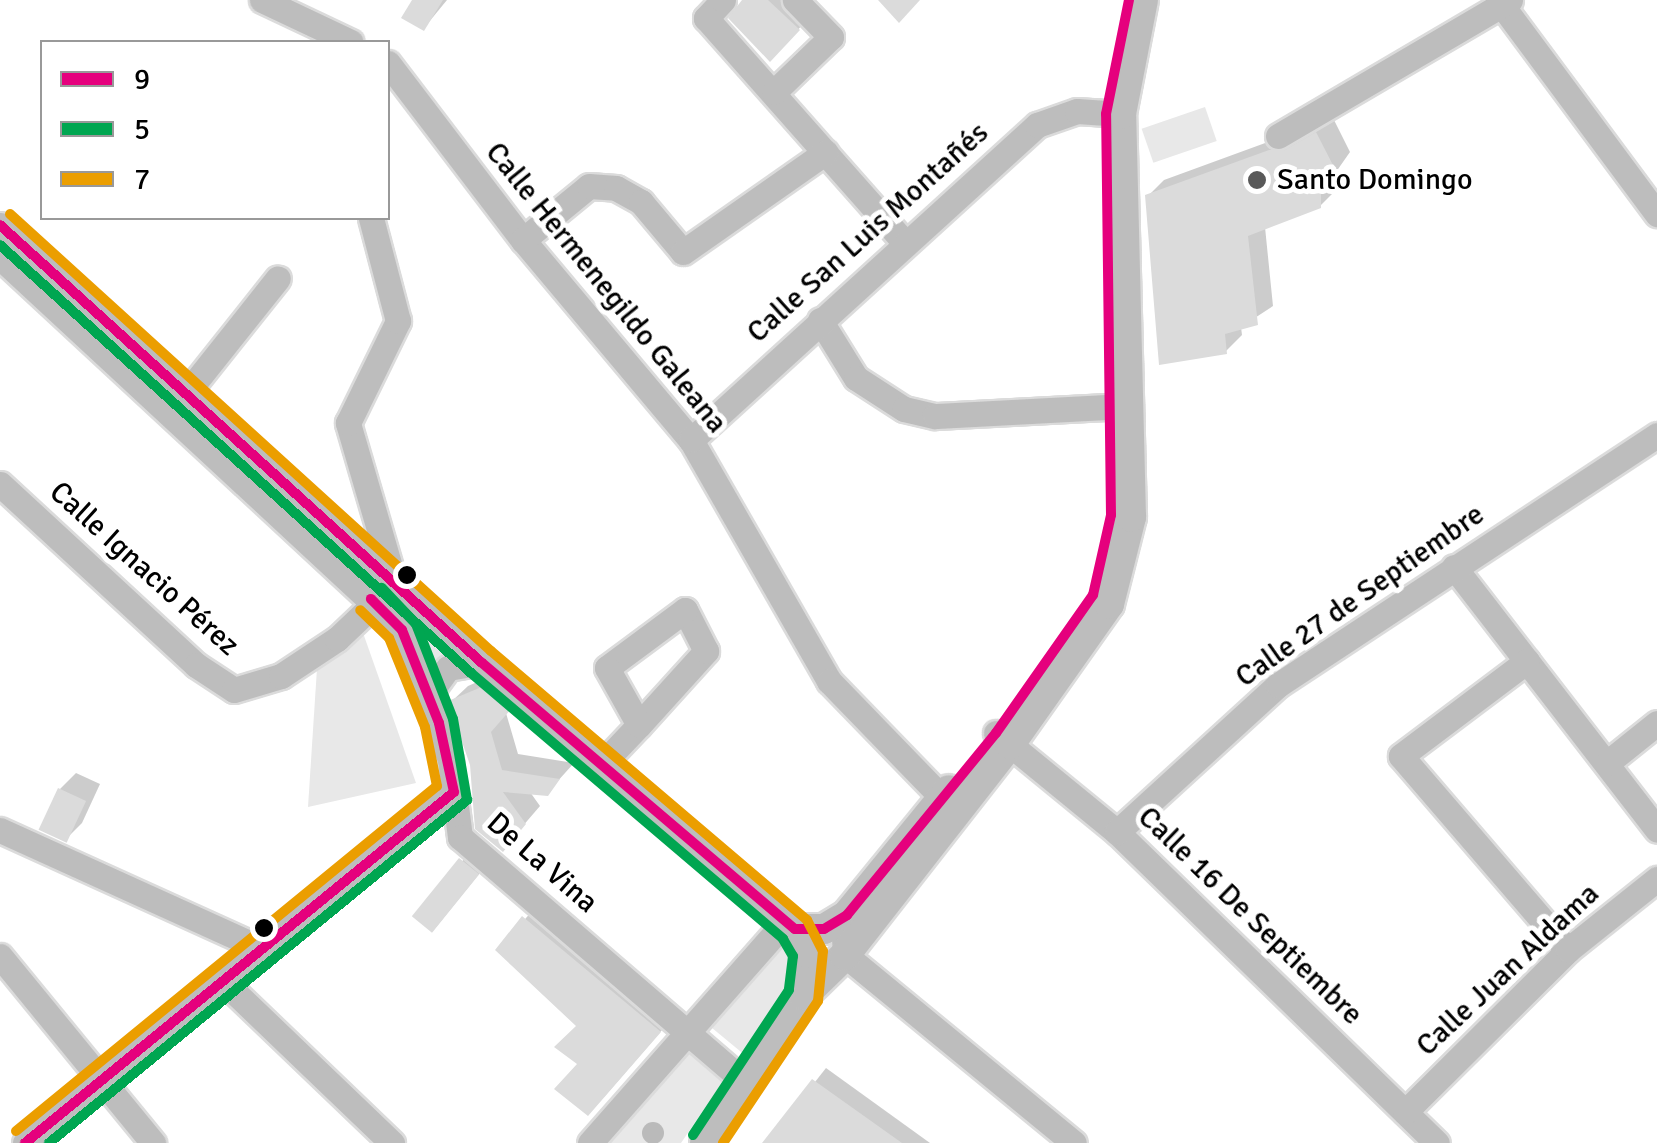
<!DOCTYPE html>
<html>
<head>
<meta charset="utf-8">
<style>
	body { margin:0 }
	#map { position:relative; width:1657px; height:1143px; overflow:hidden; background:#fff; font-family:Signika,sans-serif }
	div>[style] { position:absolute }
	.green>* { inset:0; background:#e8e8e8; transform-origin:0 0 }
	.water>* { inset:0; background:#bababa }
	.round { border-radius:50% }
	.shadow>* { inset:0; background:#0003; transform-origin:0 0 }
	.building>* { inset:0; background:#dbdbdb; transform-origin:0 0 }
	.roads { filter:drop-shadow(2px 0 #dbdbdb) drop-shadow(-2px 0 #dbdbdb) drop-shadow(0 2px #dbdbdb) drop-shadow(0 -2px #dbdbdb) }
	.minor>* { height:25px; margin:-12.5px; padding:0 12.5px; transform-origin:12.5px; border-radius:12.5px; background:#bdbdbd }
	.major>* { height:30px; margin:-15px; padding:0 15px; transform-origin:15px; border-radius:15px; background:#bdbdbd }
	.bus-1>* { height:10px; margin:-5px; padding:0 5px; transform-origin:5px; border-radius:5px; background:#e5007d }
	.bus-2>* { height:10px; margin:-5px; padding:0 5px; transform-origin:5px; border-radius:5px; background:#00a651 }
	.bus-3>* { height:10px; margin:-5px; padding:0 5px; transform-origin:5px; border-radius:5px; background:#eb9e00 }
	.dots>* { width:28px; height:28px; translate:-50% -50%; box-sizing:border-box; border:5px solid #fff; border-radius:50% }
	span { translate:-50% -50%; white-space:nowrap; text-align:center; line-height:1.15; -webkit-text-stroke:10px #fff; paint-order:stroke }
	.poi-label { font-size:30px; color:#000 }
	.left { translate:0 -50%; text-align:left }
	.street-label { font-size:30px; color:#000 }
	.legend { position:absolute; left:40px; top:40px; width:350px; height:180px; box-sizing:border-box; background:#fff; border:2px solid #999; margin:0; padding:12px 18px; list-style:none; font-size:30px; color:#000 }
	.legend li { display:flex; align-items:center; gap:20px; height:50px }
	.legend b { width:50px; border:2px solid #999 }
</style>
</head>
<body>
<div id="map">
	<div class="green">
		<div style="left:1205px;top:107px;width:36px;height:67px;rotate:71deg"></div>
		<div style="clip-path:polygon(421px 627px,457px 653px,433px 666px)"></div>
		<div style="clip-path:polygon(362px 630px,416px 783px,308px 807px,318px 653px)"></div>
		<div style="clip-path:polygon(780px 936px,800px 954px,804px 970px,746px 1056px,706px 1023px)"></div>
		<div style="clip-path:polygon(682px 1046px,724px 1080px,681px 1143px,598px 1143px)"></div>
	</div>
	<div class="water">
		<div class="round" style="left:642px;top:1122px;width:22px;height:22px"></div>
	</div>
	<div class="shadow">
		<div style="clip-path:polygon(415px 0,447px 0,424px 28px)"></div>
		<div style="clip-path:polygon(746px 0,792px 0,810px 17px,770px 59px)"></div>
		<div style="clip-path:polygon(1333px 118px,1350px 152px,1336px 172px,1336px 190px,1320px 206px,1265px 227px,1273px 306px,1241px 327px,1242px 335px,1225px 352px,1148px 196px,1164px 180px)"></div>
		<div style="clip-path:polygon(502px 671px,525px 692px,506px 713px,518px 754px,574px 763px,547px 793px,530px 792px,540px 806px,503px 849px,451px 702px,468px 686px)"></div>
		<div style="clip-path:polygon(76px 773px,100px 784px,82px 823px,66px 839px,60px 789px)"></div>
		<div style="left:473px;top:848px;width:21px;height:89px;rotate:39deg"></div>
		<div style="clip-path:polygon(540px 902px,675px 1015px,604px 1097px,581px 1063px,580px 1025px,498px 950px)"></div>
		<div style="clip-path:polygon(826px 1068px,930px 1143px,767px 1143px)"></div>
	</div>
	<div class="building">
		<div style="clip-path:polygon(412px 0,443px 0,424px 31px,401px 18px)"></div>
		<div style="clip-path:polygon(742px 0,768px 0,800px 30px,770px 62px,728px 18px)"></div>
		<div style="clip-path:polygon(878px 0,920px 0,899px 23px)"></div>
		<div style="clip-path:polygon(1316px 132px,1335px 169px,1321px 191px,1321px 208px,1248px 236px,1258px 325px,1225px 334px,1227px 354px,1159px 365px,1145px 195px,1269px 150px,1285px 150px)"></div>
		<div style="clip-path:polygon(484px 686px,511px 709px,491px 732px,502px 770px,560px 779px,548px 796px,503px 792px,526px 824px,503px 852px,475px 829px,470px 765px,448px 701px)"></div>
		<div style="left:58px;top:788px;width:31px;height:46px;rotate:25deg"></div>
		<div style="left:459px;top:858px;width:26px;height:75px;rotate:39deg"></div>
		<div style="clip-path:polygon(522px 916px,661px 1032px,588px 1116px,554px 1089px,577px 1064px,554px 1047px,576px 1026px,495px 950px)"></div>
		<div style="clip-path:polygon(812px 1079px,902px 1143px,762px 1143px)"></div>
	</div>
	<div class="roads">
		<div class="minor">
			<div style="left:262px;top:0;width:98px;rotate:25.3deg"></div>
			<div style="left:723px;top:0;width:25px;rotate:133deg"></div>
			<div style="left:706px;top:18px;width:299px;rotate:48.5deg"></div>
			<div style="left:1498px;top:0;width:267px;rotate:53.4deg"></div>
			<div style="left:388px;top:63px;width:223px;rotate:52.7deg"></div>
			<div style="left:523px;top:240px;width:261px;rotate:50deg"></div>
			<div style="left:691px;top:440px;width:278px;rotate:60.2deg"></div>
			<div style="left:829px;top:681px;width:182px;rotate:45.9deg"></div>
			<div style="left:774px;top:92px;width:79px;rotate:-44deg"></div>
			<div style="left:831px;top:37px;width:52px;rotate:-134.2deg"></div>
			<div style="left:1278px;top:136px;width:269px;rotate:-30.4deg"></div>
			<div style="left:0;top:225px;width:650px;rotate:42.26deg"></div>
			<div style="left:481px;top:662px;width:412px;rotate:40.4deg"></div>
			<div style="left:523px;top:240px;width:85px;rotate:-39.3deg"></div>
			<div style="left:589px;top:186px;width:27px;rotate:4deg"></div>
			<div style="left:616px;top:188px;width:29px;rotate:29deg"></div>
			<div style="left:641px;top:202px;width:65px;rotate:50deg"></div>
			<div style="left:683px;top:252px;width:174px;rotate:-35deg"></div>
			<div style="left:0;top:257px;width:548px;rotate:42.86deg"></div>
			<div style="left:402px;top:630px;width:139px;rotate:69.7deg"></div>
			<div style="left:450px;top:760px;width:78px;rotate:82.6deg"></div>
			<div style="left:460px;top:837px;width:374px;rotate:40.7deg"></div>
			<div style="left:820px;top:320px;width:68px;rotate:58.2deg"></div>
			<div style="left:856px;top:378px;width:57px;rotate:32.9deg"></div>
			<div style="left:904px;top:409px;width:32px;rotate:13deg"></div>
			<div style="left:935px;top:416px;width:192px;rotate:-3deg"></div>
			<div style="left:185px;top:395px;width:149px;rotate:-51.5deg"></div>
			<div style="left:691px;top:440px;width:468px;rotate:-42.3deg"></div>
			<div style="left:1037px;top:125px;width:42px;rotate:-19.3deg"></div>
			<div style="left:1077px;top:111px;width:44px;rotate:3.9deg"></div>
			<div style="left:0;top:484px;width:267px;rotate:42.7deg"></div>
			<div style="left:196px;top:665px;width:45px;rotate:33.3deg"></div>
			<div style="left:234px;top:690px;width:49px;rotate:-16.6deg"></div>
			<div style="left:281px;top:676px;width:67px;rotate:-33.5deg"></div>
			<div style="left:337px;top:639px;width:80px;rotate:-43.5deg"></div>
			<div style="left:395px;top:584px;width:168px;rotate:-106.3deg"></div>
			<div style="left:348px;top:423px;width:114px;rotate:-63.9deg"></div>
			<div style="left:398px;top:321px;width:106px;rotate:-104.7deg"></div>
			<div style="left:1454px;top:567px;width:332px;rotate:52.3deg"></div>
			<div style="left:1527px;top:661px;width:158px;rotate:143deg"></div>
			<div style="left:1401px;top:756px;width:256px;rotate:49.3deg"></div>
			<div style="left:429px;top:694px;width:32px;rotate:-54deg"></div>
			<div style="left:448px;top:668px;width:34px;rotate:-10deg"></div>
			<div style="left:996px;top:733px;width:156px;rotate:39.3deg"></div>
			<div style="left:1117px;top:832px;width:446px;rotate:44.2deg"></div>
			<div style="left:1607px;top:763px;width:64px;rotate:-38.7deg"></div>
			<div style="left:601px;top:765px;width:55px;rotate:-46.5deg"></div>
			<div style="left:639px;top:725px;width:100px;rotate:-47.8deg"></div>
			<div style="left:706px;top:651px;width:46px;rotate:-117.1deg"></div>
			<div style="left:685px;top:610px;width:97px;rotate:143.4deg"></div>
			<div style="left:607px;top:668px;width:65px;rotate:60.7deg"></div>
			<div style="left:0;top:830px;width:291px;rotate:24.4deg"></div>
			<div style="left:1117px;top:832px;width:218px;rotate:-42.4deg"></div>
			<div style="left:1278px;top:685px;width:454px;rotate:-33.4deg"></div>
			<div style="left:844px;top:937px;width:18px;rotate:87deg"></div>
			<div style="left:845px;top:955px;width:296px;rotate:39.4deg"></div>
			<div style="left:0;top:956px;width:242px;rotate:50.7deg"></div>
			<div style="left:224px;top:982px;width:233px;rotate:43.8deg"></div>
			<div style="left:1405px;top:1112px;width:230px;rotate:-44.8deg"></div>
			<div style="left:1568px;top:950px;width:114px;rotate:-38.6deg"></div>
			<div style="left:25px;top:1143px;width:554px;rotate:-39.29deg"></div>
			<div style="left:590px;top:1143px;width:295px;rotate:-48.6deg"></div>
		</div>
		<div class="major">
			<div style="left:804px;top:995px;width:42px;rotate:-84.6deg"></div>
			<div style="left:808px;top:953px;width:27px;rotate:-118deg"></div>
			<div style="left:795px;top:929px;width:29px"></div>
			<div style="left:824px;top:929px;width:27px;rotate:-31deg"></div>
			<div style="left:847px;top:915px;width:161px;rotate:-50.8deg"></div>
			<div style="left:705px;top:1143px;width:178px;rotate:-56.2deg"></div>
			<div style="left:804px;top:995px;width:57px;rotate:-44.3deg"></div>
			<div style="left:845px;top:955px;width:268px;rotate:-52deg"></div>
			<div style="left:1010px;top:744px;width:171px;rotate:-54.7deg"></div>
			<div style="left:1109px;top:604px;width:90px;rotate:-75.8deg"></div>
			<div style="left:1131px;top:517px;width:403px;rotate:-91.4deg"></div>
			<div style="left:1121px;top:114px;width:116px;rotate:-79.1deg"></div>
		</div>
	</div>
	<div class="bus-1">
		<div style="left:0;top:225px;width:650px;rotate:42.26deg"></div>
		<div style="left:481px;top:662px;width:412px;rotate:40.4deg"></div>
		<div style="left:795px;top:929px;width:29px"></div>
		<div style="left:824px;top:929px;width:27px;rotate:-31deg"></div>
		<div style="left:847px;top:915px;width:235px;rotate:-50.7deg"></div>
		<div style="left:996px;top:733px;width:169px;rotate:-54.9deg"></div>
		<div style="left:1093px;top:595px;width:82px;rotate:-77.3deg"></div>
		<div style="left:1111px;top:515px;width:401px;rotate:-90.7deg"></div>
		<div style="left:1106px;top:114px;width:116px;rotate:-78.6deg"></div>
		<div style="left:25px;top:1143px;width:554px;rotate:-39.29deg"></div>
		<div style="left:454px;top:792px;width:71px;rotate:-102.3deg"></div>
		<div style="left:439px;top:723px;width:100px;rotate:-111.7deg"></div>
		<div style="left:402px;top:630px;width:44px;rotate:-135deg"></div>
	</div>
	<div class="bus-2">
		<div style="left:0;top:245px;width:636px;rotate:42.26deg"></div>
		<div style="left:471px;top:673px;width:410px;rotate:40.4deg"></div>
		<div style="left:783px;top:939px;width:20px;rotate:60deg"></div>
		<div style="left:793px;top:956px;width:34px;rotate:97deg"></div>
		<div style="left:789px;top:990px;width:174px;rotate:123.5deg"></div>
		<div style="left:49px;top:1143px;width:541px;rotate:-39.37deg"></div>
		<div style="left:467px;top:800px;width:82px;rotate:-99.8deg"></div>
		<div style="left:453px;top:719px;width:102px;rotate:-111.3deg"></div>
		<div style="left:416px;top:624px;width:50px;rotate:-133.4deg"></div>
	</div>
	<div class="bus-3">
		<div style="left:10px;top:214px;width:650px;rotate:42.26deg"></div>
		<div style="left:491px;top:651px;width:415px;rotate:40.4deg"></div>
		<div style="left:807px;top:920px;width:35px;rotate:63deg"></div>
		<div style="left:823px;top:951px;width:50px;rotate:95.7deg"></div>
		<div style="left:818px;top:1001px;width:171px;rotate:123.8deg"></div>
		<div style="left:16px;top:1131px;width:544px;rotate:-39.33deg"></div>
		<div style="left:437px;top:786px;width:60px;rotate:-101.5deg"></div>
		<div style="left:425px;top:727px;width:96px;rotate:-112deg"></div>
		<div style="left:389px;top:638px;width:40px;rotate:-136deg"></div>
	</div>
	<div class="dots">
		<div style="left:1257px;top:180px;background:#595959"></div>
		<div style="left:407px;top:575px;background:#000"></div>
		<div style="left:264px;top:928px;background:#000"></div>
	</div>
	<div class="poi-label">
		<span class="left" style="left:1277px;top:180px">Santo Domingo</span>
	</div>
	<div class="street-label">
		<span style="left:868px;top:233px;rotate:-42deg">Calle San Luis Montañés</span>
		<span style="left:606px;top:288px;rotate:51deg">Calle Hermenegildo Galeana</span>
		<span style="left:144px;top:569px;rotate:42deg">Calle Ignacio Pérez</span>
		<span style="left:1360px;top:596px;rotate:-35deg">Calle 27 de Septiembre</span>
		<span style="left:542px;top:863px;rotate:41deg">De La Vina</span>
		<span style="left:1250px;top:916px;rotate:44deg">Calle 16 De Septiembre</span>
		<span style="left:1508px;top:970px;rotate:-43deg">Calle Juan Aldama</span>
	</div>
	<ul class="legend">
	<li><b style="height:12px;background:#e5007d"></b>9</li>
	<li><b style="height:12px;background:#00a651"></b>5</li>
	<li><b style="height:12px;background:#eb9e00"></b>7</li>
	</ul>
</div>
</body>
</html>
